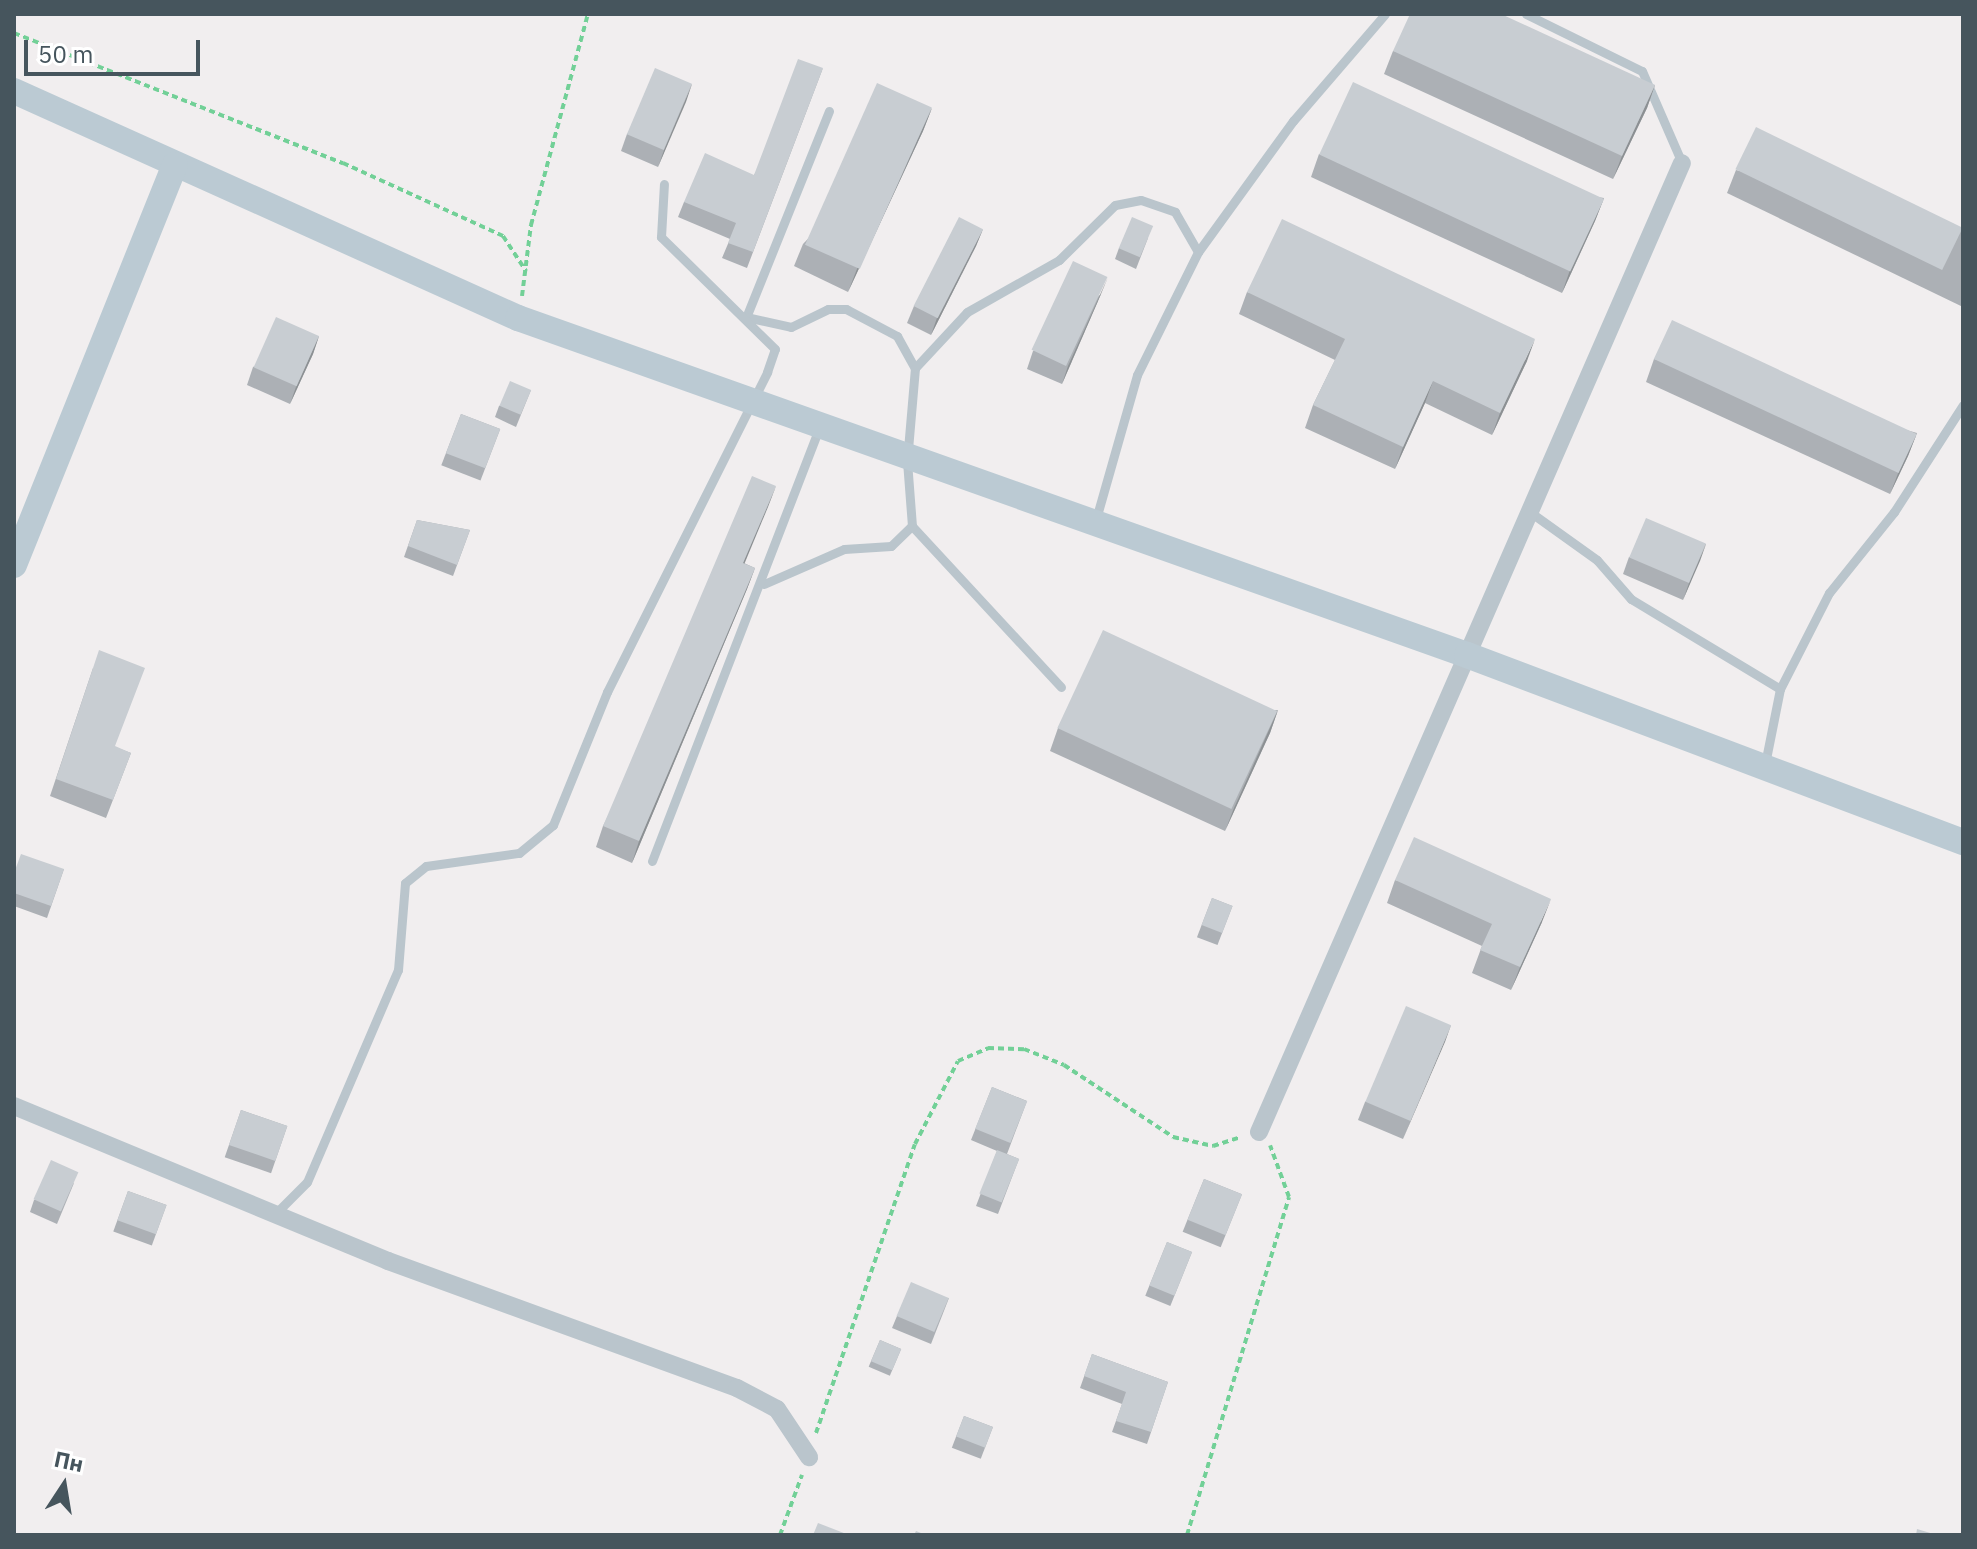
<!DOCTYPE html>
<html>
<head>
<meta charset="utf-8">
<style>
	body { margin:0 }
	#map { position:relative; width:1977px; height:1549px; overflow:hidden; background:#f1eeef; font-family:"IBM Plex Sans",sans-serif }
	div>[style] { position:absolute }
	.path>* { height:4px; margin-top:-2px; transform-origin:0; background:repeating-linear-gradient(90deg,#72d097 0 6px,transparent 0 10px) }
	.lane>* { height:9px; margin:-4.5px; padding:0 4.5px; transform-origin:4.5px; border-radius:4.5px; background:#bac5cc }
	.street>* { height:18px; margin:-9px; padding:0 9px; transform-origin:9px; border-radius:9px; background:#bac5cc }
	.secondary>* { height:26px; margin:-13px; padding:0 13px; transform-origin:13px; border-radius:13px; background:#bbcad3 }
	.wall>* { inset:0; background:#acb0b5; transform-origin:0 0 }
	.shaded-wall>* { inset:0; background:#8c9093 }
	.building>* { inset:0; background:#c8cdd2; transform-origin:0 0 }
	span { translate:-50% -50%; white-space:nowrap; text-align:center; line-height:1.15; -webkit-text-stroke:6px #fff; paint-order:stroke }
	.frame { position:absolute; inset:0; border:16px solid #46555d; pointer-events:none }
	.north { position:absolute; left:24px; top:1445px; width:80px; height:80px; -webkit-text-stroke:6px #fff; paint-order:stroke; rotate:12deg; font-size:22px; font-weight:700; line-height:32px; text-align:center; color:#46555d }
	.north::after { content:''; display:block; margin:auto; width:28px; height:36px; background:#46555d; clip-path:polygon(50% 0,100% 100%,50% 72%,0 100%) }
	.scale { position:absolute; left:24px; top:40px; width:176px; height:36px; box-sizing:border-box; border:4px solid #46555d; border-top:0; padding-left:10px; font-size:24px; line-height:28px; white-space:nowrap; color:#46555d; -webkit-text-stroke:6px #fff; paint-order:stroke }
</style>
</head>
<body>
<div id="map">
	<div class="path">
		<div style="left:14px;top:33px;width:354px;rotate:21.6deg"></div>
		<div style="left:343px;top:163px;width:176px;rotate:24.5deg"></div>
		<div style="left:503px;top:236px;width:42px;rotate:56.7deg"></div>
		<div style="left:522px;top:296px;width:72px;rotate:-82.8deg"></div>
		<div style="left:531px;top:225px;width:219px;rotate:-74.9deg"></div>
		<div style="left:816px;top:1433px;width:305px;rotate:-71.1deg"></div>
		<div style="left:915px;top:1144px;width:93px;rotate:-62.6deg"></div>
		<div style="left:958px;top:1061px;width:33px;rotate:-23deg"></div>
		<div style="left:988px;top:1048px;width:36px;rotate:2deg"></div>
		<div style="left:1024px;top:1049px;width:43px;rotate:21.8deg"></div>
		<div style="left:1064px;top:1065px;width:131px;rotate:33.4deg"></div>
		<div style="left:1173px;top:1137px;width:41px;rotate:12.7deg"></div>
		<div style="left:1213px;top:1146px;width:29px;rotate:-18deg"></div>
		<div style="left:780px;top:1535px;width:64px;rotate:-69.9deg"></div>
		<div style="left:1187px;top:1535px;width:353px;rotate:-73.2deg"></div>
		<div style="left:1289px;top:1197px;width:55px;rotate:-110.1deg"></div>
	</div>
	<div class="lane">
		<div style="left:1526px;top:14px;width:129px;rotate:26.2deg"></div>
		<div style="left:1642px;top:71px;width:100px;rotate:66.5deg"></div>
		<div style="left:829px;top:111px;width:222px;rotate:111.9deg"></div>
		<div style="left:746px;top:317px;width:46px;rotate:12.5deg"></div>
		<div style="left:791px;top:327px;width:41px;rotate:-25.9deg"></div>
		<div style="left:828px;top:309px;width:18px"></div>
		<div style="left:846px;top:309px;width:58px;rotate:27.9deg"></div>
		<div style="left:897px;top:336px;width:37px;rotate:61deg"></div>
		<div style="left:1198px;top:252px;width:162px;rotate:-54.1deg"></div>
		<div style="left:1293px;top:121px;width:141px;rotate:-49.3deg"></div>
		<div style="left:1530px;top:512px;width:82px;rotate:35.6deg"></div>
		<div style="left:1597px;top:560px;width:52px;rotate:48.9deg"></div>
		<div style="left:1631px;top:599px;width:174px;rotate:31.1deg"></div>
		<div style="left:764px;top:584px;width:87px;rotate:-23.6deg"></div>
		<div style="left:844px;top:549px;width:47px;rotate:-3.7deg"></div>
		<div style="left:891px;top:546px;width:29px;rotate:-44deg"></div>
		<div style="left:1061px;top:687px;width:219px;rotate:-132.8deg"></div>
		<div style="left:912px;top:526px;width:65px;rotate:-94.4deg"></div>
		<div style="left:907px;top:461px;width:93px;rotate:-85.1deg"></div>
		<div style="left:915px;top:368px;width:76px;rotate:-47.1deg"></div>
		<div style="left:967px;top:312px;width:106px;rotate:-29.5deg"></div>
		<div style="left:1059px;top:260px;width:78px;rotate:-44.5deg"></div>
		<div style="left:1115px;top:205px;width:26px;rotate:-11deg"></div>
		<div style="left:1141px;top:200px;width:36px;rotate:19deg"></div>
		<div style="left:1175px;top:212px;width:46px;rotate:60.1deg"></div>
		<div style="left:1198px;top:252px;width:137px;rotate:116.4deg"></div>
		<div style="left:1137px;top:375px;width:150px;rotate:105.9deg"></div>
		<div style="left:1765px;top:764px;width:76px;rotate:-78.7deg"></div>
		<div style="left:1780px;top:689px;width:108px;rotate:-63deg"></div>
		<div style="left:1829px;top:593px;width:104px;rotate:-51.3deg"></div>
		<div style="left:1894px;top:512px;width:127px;rotate:-57.2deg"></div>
		<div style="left:652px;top:861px;width:463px;rotate:-68.9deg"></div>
		<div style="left:277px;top:1212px;width:42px;rotate:-45deg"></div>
		<div style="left:307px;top:1182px;width:231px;rotate:-66.8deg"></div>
		<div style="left:398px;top:970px;width:87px;rotate:-85.4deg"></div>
		<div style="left:405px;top:883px;width:27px;rotate:-39deg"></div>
		<div style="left:426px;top:866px;width:94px;rotate:-8deg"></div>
		<div style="left:519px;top:853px;width:44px;rotate:-39.5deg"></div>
		<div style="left:553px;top:825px;width:144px;rotate:-67.9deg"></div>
		<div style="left:607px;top:692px;width:358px;rotate:-63.4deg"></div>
		<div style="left:767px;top:372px;width:24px;rotate:-71deg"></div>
		<div style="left:775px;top:349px;width:160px;rotate:-135.5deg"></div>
		<div style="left:661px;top:237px;width:53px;rotate:-86.8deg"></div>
	</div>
	<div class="street">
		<div style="left:14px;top:1106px;width:405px;rotate:22.5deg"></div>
		<div style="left:388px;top:1261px;width:371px;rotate:20deg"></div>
		<div style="left:737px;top:1388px;width:45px;rotate:27.7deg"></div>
		<div style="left:777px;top:1409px;width:58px;rotate:56.3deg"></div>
		<div style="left:1259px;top:1132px;width:1057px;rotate:-66.42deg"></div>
	</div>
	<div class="secondary">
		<div style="left:14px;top:91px;width:553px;rotate:24.25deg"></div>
		<div style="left:518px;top:318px;width:1007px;rotate:19.55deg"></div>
		<div style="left:1467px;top:655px;width:530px;rotate:20.66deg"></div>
		<div style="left:14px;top:565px;width:431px;rotate:-68.1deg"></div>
	</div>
	<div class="wall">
		<div style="clip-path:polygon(1393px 51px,1655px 85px,1647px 108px,1613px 179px,1384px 74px)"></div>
		<div style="clip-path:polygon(823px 68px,747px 268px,722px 258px,730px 239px,678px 217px,684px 202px,754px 175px)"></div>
		<div style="clip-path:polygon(692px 84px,658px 167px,621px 151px,627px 134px)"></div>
		<div style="clip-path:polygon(932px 108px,923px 131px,848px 292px,794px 266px,803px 244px)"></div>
		<div style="clip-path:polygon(1319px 154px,1604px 198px,1595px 221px,1562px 293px,1311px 177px)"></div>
		<div style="clip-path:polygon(1736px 170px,1963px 228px,1963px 307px,1727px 193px)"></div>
		<div style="clip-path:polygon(983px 229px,976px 246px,931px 335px,907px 323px,914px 306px)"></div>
		<div style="clip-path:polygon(1148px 238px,1136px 269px,1115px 259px,1119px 248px)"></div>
		<div style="clip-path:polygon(1247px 292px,1527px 361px,1492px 435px,1425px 403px,1395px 469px,1305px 428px,1313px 405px,1335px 360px,1239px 314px)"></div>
		<div style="clip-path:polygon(1101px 294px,1062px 384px,1027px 369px,1033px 351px)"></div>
		<div style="clip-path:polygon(319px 336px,313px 354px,290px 404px,247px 385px,253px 367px)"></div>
		<div style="clip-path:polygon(1654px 359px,1917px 433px,1908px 456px,1890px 494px,1646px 382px)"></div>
		<div style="clip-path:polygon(531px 390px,516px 427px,495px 417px,499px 406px)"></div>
		<div style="left:461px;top:414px;width:42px;height:55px;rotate:21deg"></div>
		<div style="clip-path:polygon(776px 486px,744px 563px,755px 568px,747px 589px,632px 863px,596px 847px,603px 826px)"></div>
		<div style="clip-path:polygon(417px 520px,470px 530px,453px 576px,404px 557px)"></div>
		<div style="clip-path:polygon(1706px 544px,1683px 600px,1623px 574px,1629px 557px)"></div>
		<div style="clip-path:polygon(93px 668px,115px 747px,131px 753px,106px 818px,50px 796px)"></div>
		<div style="clip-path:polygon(1278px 710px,1270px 733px,1225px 831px,1050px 751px,1058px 728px)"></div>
		<div style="clip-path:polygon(64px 869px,47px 918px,14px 906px,14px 872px)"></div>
		<div style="clip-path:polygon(1395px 880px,1542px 922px,1511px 990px,1472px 973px,1482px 946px,1387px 903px)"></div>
		<div style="left:1212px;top:898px;width:22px;height:42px;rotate:21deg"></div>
		<div style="clip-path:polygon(1451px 1025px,1403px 1139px,1358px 1120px,1365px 1102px)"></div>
		<div style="clip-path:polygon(992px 1087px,1027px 1101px,1007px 1154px,1019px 1159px,998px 1214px,976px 1206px,997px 1151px,971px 1140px)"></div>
		<div style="left:241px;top:1110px;width:49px;height:50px;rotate:19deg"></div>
		<div style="left:1204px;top:1179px;width:41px;height:57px;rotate:22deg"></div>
		<div style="clip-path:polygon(74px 1183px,57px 1224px,30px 1212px,34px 1200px)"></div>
		<div style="left:128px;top:1191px;width:41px;height:43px;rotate:20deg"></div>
		<div style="left:1167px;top:1242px;width:27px;height:58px;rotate:22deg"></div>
		<div style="clip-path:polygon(949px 1298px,931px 1344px,892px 1328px,897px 1316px)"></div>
		<div style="left:880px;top:1340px;width:23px;height:29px;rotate:23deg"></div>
		<div style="clip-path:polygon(1092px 1354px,1168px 1382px,1147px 1444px,1112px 1432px,1122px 1404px,1080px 1388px)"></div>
		<div style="left:964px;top:1416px;width:31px;height:34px;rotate:21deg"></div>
	</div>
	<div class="shaded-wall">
		<div style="clip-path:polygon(692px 84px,686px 102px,658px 167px,664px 150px)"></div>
		<div style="clip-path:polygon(1655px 85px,1647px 108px,1613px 179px,1622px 156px)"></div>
		<div style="clip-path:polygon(932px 108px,923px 131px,848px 292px,857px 269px)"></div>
		<div style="clip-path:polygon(1604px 198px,1595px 221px,1562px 293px,1570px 270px)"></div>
		<div style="clip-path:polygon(983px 229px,976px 246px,931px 335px,937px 318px)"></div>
		<div style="clip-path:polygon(1108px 277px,1101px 294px,1062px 384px,1068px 366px)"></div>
		<div style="clip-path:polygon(319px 336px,313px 354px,290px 404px,296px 387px)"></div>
		<div style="clip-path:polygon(1535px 339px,1527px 361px,1492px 435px,1500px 413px)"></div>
		<div style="clip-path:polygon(1433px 381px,1425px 403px,1395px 469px,1403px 447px)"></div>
		<div style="clip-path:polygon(1917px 433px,1908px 456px,1890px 494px,1899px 471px)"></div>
		<div style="clip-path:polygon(776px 486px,768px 507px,736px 584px,743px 563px)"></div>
		<div style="clip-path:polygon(1706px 544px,1700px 561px,1683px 600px,1689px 583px)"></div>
		<div style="clip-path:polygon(755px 568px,747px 589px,632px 863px,639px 841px)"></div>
		<div style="clip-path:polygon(1278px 710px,1270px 733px,1225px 831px,1234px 808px)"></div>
		<div style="clip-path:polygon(1551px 899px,1542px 922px,1511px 990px,1520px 967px)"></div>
		<div style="clip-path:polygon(1451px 1025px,1445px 1042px,1403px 1139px,1410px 1122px)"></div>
	</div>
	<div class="building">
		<div style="clip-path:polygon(1410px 14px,1501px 14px,1655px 85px,1622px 156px,1393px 51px)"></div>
		<div style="clip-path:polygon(798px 59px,823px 68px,753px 252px,728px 243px,736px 223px,684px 202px,705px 153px,754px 175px)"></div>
		<div style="left:655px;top:68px;width:40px;height:72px;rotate:23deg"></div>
		<div style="left:1353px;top:82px;width:277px;height:80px;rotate:25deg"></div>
		<div style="left:877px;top:83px;width:60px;height:177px;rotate:24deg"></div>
		<div style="left:1756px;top:127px;width:230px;height:47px;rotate:26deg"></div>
		<div style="left:959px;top:217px;width:27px;height:100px;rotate:27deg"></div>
		<div style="left:1132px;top:217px;width:23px;height:34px;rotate:23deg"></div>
		<div style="clip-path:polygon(1282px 219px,1535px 339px,1500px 413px,1433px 381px,1403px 447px,1313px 405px,1345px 339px,1247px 292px)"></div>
		<div style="left:1073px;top:261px;width:38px;height:98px;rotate:25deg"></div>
		<div style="left:276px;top:317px;width:47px;height:55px;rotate:24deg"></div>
		<div style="left:1672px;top:320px;width:270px;height:43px;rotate:25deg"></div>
		<div style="left:510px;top:381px;width:23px;height:27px;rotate:23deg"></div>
		<div style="left:461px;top:414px;width:42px;height:42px;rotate:21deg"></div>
		<div style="clip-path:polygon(752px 476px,776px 486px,743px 563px,755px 568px,639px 841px,603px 826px)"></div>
		<div style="left:1646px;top:518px;width:65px;height:43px;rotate:23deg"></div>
		<div style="clip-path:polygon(417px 520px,470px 530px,457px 565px,408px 546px)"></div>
		<div style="left:1103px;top:630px;width:192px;height:108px;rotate:25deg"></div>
		<div style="clip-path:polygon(99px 650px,145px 668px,115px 746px,131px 753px,113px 800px,56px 779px)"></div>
		<div style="clip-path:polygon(1414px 837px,1551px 899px,1520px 967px,1480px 950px,1492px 924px,1395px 880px)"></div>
		<div style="clip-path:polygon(21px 854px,64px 869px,51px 906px,14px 893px,14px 873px)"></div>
		<div style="left:1212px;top:898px;width:22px;height:29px;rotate:21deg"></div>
		<div style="left:1406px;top:1006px;width:49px;height:104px;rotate:23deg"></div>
		<div style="left:992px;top:1087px;width:38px;height:45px;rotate:22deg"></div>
		<div style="left:241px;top:1110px;width:49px;height:37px;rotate:19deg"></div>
		<div style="left:997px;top:1150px;width:24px;height:47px;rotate:22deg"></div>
		<div style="left:51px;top:1160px;width:30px;height:43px;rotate:24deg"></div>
		<div style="left:1204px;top:1179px;width:41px;height:44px;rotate:22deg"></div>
		<div style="left:128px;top:1191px;width:41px;height:31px;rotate:20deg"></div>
		<div style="left:1167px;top:1242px;width:27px;height:47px;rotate:22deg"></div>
		<div style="left:911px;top:1282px;width:41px;height:37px;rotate:23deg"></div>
		<div style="left:880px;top:1340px;width:23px;height:23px;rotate:23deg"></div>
		<div style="clip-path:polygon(1092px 1354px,1168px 1382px,1151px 1432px,1116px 1421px,1126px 1392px,1084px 1376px)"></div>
		<div style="left:964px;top:1416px;width:31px;height:22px;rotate:21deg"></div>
		<div style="clip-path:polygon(818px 1523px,849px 1535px,813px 1535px)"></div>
		<div style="clip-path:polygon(1917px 1529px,1937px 1535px,1916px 1535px)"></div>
		<div style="clip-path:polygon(916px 1531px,926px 1535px,914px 1535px)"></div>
	</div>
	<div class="frame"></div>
	<div class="north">Пн</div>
	<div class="scale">50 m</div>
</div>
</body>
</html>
